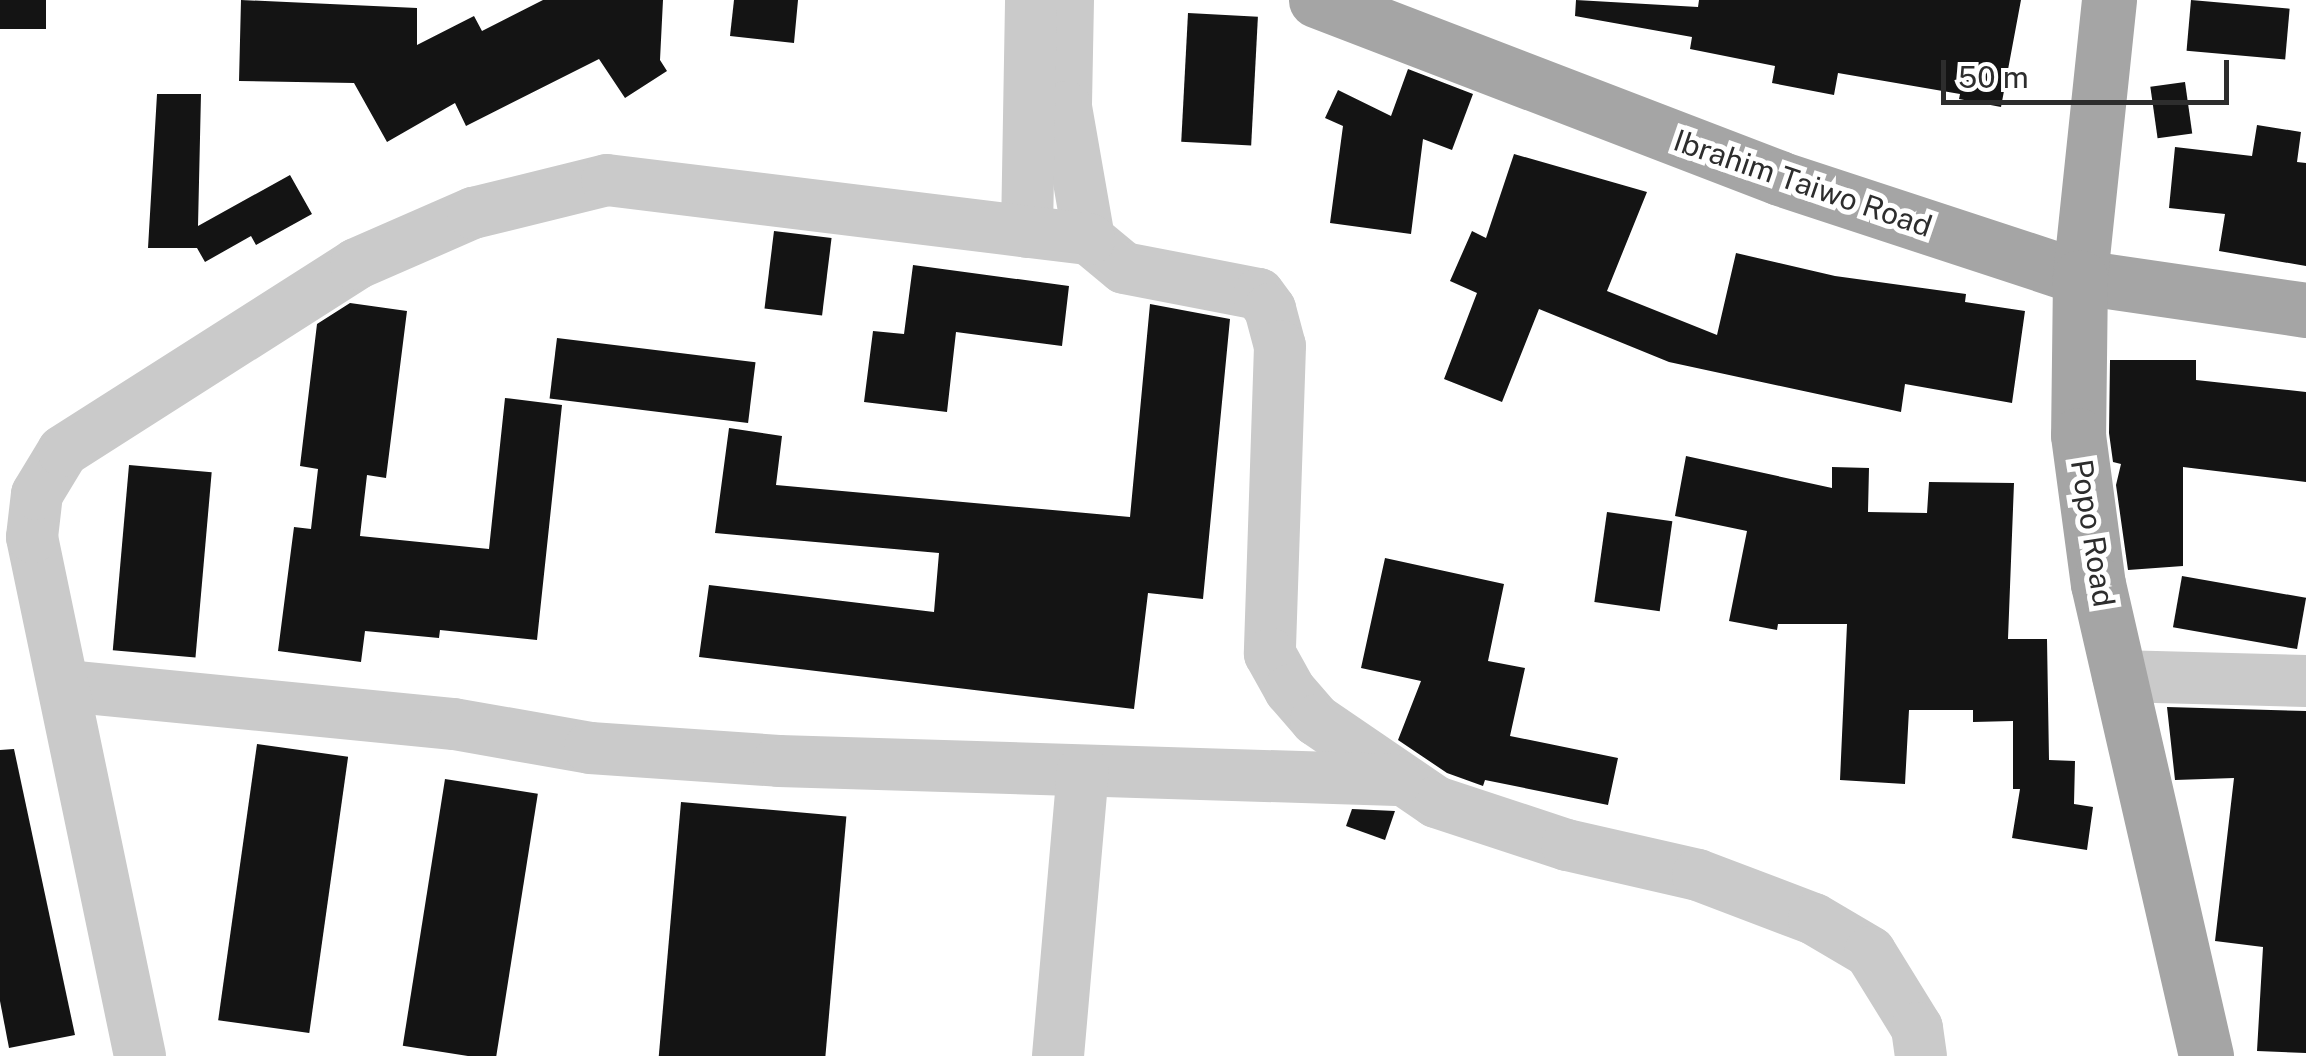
<!DOCTYPE html>
<html>
<head>
<meta charset="utf-8">
<style>
	body { margin:0 }
	#map { position:relative; width:2306px; height:1056px; overflow:hidden; background:#fff; font-family:"Public Sans",sans-serif }
	div>[style] { position:absolute }
	.building>* { inset:0; background:#141414; transform-origin:0 0 }
	.minor>* { height:52px; margin:-26px; padding:0 26px; transform-origin:26px; border-radius:26px; background:#cacaca }
	.major>* { height:55px; margin:-27.5px; padding:0 27.5px; transform-origin:27.5px; border-radius:27.5px; background:#a5a5a5 }
	span { translate:-50% -50%; white-space:nowrap; text-align:center; line-height:1.15; -webkit-text-stroke:10px #fff; paint-order:stroke }
	.street-label { font-size:30px; color:#2d2d2d }
	.scale { position:absolute; left:1941px; top:60px; width:288px; height:45px; box-sizing:border-box; border:5px solid #2d2d2d; border-top:0; padding-left:12px; font-size:30px; line-height:35px; white-space:nowrap; color:#2d2d2d; -webkit-text-stroke:8px #fff; paint-order:stroke }
</style>
</head>
<body>
<div id="map">
	<div class="building">
		<div style="left:0;top:0;width:46px;height:29px"></div>
		<div style="clip-path:polygon(241px 0,417px 8px,417px 45px,474px 16px,482px 31px,543px 0,663px 0,660px 60px,667px 71px,625px 98px,599px 59px,466px 126px,455px 103px,387px 142px,354px 83px,239px 81px)"></div>
		<div style="clip-path:polygon(734px 0,798px 0,794px 43px,730px 36px)"></div>
		<div style="clip-path:polygon(1576px 0,1698px 7px,1699px 0,2021px 0,2001px 107px,1959px 99px,1960px 94px,1838px 73px,1834px 95px,1772px 83px,1775px 66px,1690px 49px,1692px 37px,1575px 16px)"></div>
		<div style="left:2191px;top:0;width:99px;height:51px;rotate:5deg"></div>
		<div style="left:1188px;top:13px;width:70px;height:129px;rotate:3deg"></div>
		<div style="clip-path:polygon(1408px 69px,1473px 94px,1452px 150px,1423px 139px,1411px 234px,1330px 223px,1343px 126px,1325px 118px,1338px 90px,1391px 116px)"></div>
		<div style="left:2185px;top:82px;width:52px;height:35px;rotate:82deg"></div>
		<div style="clip-path:polygon(157px 94px,201px 94px,198px 226px,290px 175px,312px 214px,256px 245px,251px 236px,205px 262px,197px 248px,148px 248px)"></div>
		<div style="clip-path:polygon(2257px 125px,2301px 132px,2297px 162px,2306px 163px,2306px 266px,2219px 251px,2225px 214px,2169px 208px,2175px 147px,2252px 156px)"></div>
		<div style="clip-path:polygon(1514px 154px,1647px 192px,1607px 291px,1717px 335px,1736px 253px,1835px 276px,1966px 294px,1965px 302px,2025px 311px,2012px 403px,1905px 384px,1901px 412px,1669px 362px,1539px 309px,1502px 402px,1444px 379px,1477px 293px,1450px 281px,1472px 231px,1486px 238px)"></div>
		<div style="left:774px;top:231px;width:58px;height:78px;rotate:7deg"></div>
		<div style="clip-path:polygon(913px 265px,1069px 286px,1062px 346px,956px 332px,947px 412px,864px 402px,873px 331px,904px 334px)"></div>
		<div style="clip-path:polygon(350px 303px,407px 311px,386px 478px,367px 475px,360px 536px,489px 549px,505px 398px,562px 405px,537px 640px,440px 630px,439px 638px,365px 631px,361px 662px,278px 651px,294px 527px,311px 529px,318px 469px,300px 466px,317px 324px)"></div>
		<div style="clip-path:polygon(1150px 304px,1230px 319px,1203px 599px,1148px 593px,1134px 709px,699px 657px,709px 585px,934px 612px,939px 553px,715px 533px,729px 428px,782px 436px,776px 485px,1130px 517px)"></div>
		<div style="left:557px;top:338px;width:200px;height:61px;rotate:7deg"></div>
		<div style="clip-path:polygon(2110px 360px,2196px 360px,2196px 380px,2306px 392px,2306px 482px,2183px 467px,2183px 566px,2128px 570px,2116px 485px,2121px 464px,2113px 462px,2109px 433px)"></div>
		<div style="clip-path:polygon(1686px 456px,1832px 488px,1832px 467px,1869px 468px,1868px 512px,1927px 513px,1929px 482px,2014px 483px,2008px 639px,2047px 639px,2049px 760px,2075px 761px,2074px 804px,2093px 807px,2087px 850px,2012px 838px,2020px 789px,2013px 789px,2013px 721px,1973px 722px,1973px 710px,1909px 710px,1905px 784px,1840px 780px,1847px 624px,1778px 624px,1777px 630px,1729px 621px,1747px 531px,1675px 516px)"></div>
		<div style="left:129px;top:465px;width:83px;height:186px;rotate:5deg"></div>
		<div style="left:1607px;top:512px;width:66px;height:91px;rotate:8deg"></div>
		<div style="clip-path:polygon(1385px 558px,1504px 584px,1488px 661px,1525px 668px,1510px 736px,1618px 758px,1608px 805px,1485px 780px,1483px 786px,1447px 773px,1398px 740px,1421px 681px,1361px 668px)"></div>
		<div style="left:2182px;top:576px;width:126px;height:52px;rotate:10deg"></div>
		<div style="clip-path:polygon(2167px 707px,2306px 711px,2306px 1053px,2257px 1051px,2263px 947px,2215px 941px,2234px 778px,2175px 780px)"></div>
		<div style="left:257px;top:744px;width:92px;height:279px;rotate:8deg"></div>
		<div style="clip-path:polygon(14px 749px,75px 1035px,9px 1048px,0 1001px,0 750px)"></div>
		<div style="left:445px;top:779px;width:94px;height:270px;rotate:9deg"></div>
		<div style="left:681px;top:802px;width:166px;height:255px;rotate:5deg"></div>
		<div style="clip-path:polygon(1352px 809px,1395px 811px,1385px 840px,1346px 826px)"></div>
	</div>
	<div class="minor">
		<div style="left:1068px;top:0;width:107px;rotate:91.1deg"></div>
		<div style="left:1066px;top:107px;width:134px;rotate:80.1deg"></div>
		<div style="left:1089px;top:239px;width:45px;rotate:39.6deg"></div>
		<div style="left:1124px;top:268px;width:137px;rotate:10.9deg"></div>
		<div style="left:1259px;top:294px;width:19px;rotate:54deg"></div>
		<div style="left:1270px;top:309px;width:38px;rotate:75deg"></div>
		<div style="left:1280px;top:346px;width:308px;rotate:91.9deg"></div>
		<div style="left:1270px;top:654px;width:41px;rotate:60.9deg"></div>
		<div style="left:1290px;top:690px;width:40px;rotate:49deg"></div>
		<div style="left:1316px;top:720px;width:145px;rotate:34.3deg"></div>
		<div style="left:1436px;top:802px;width:138px;rotate:18.2deg"></div>
		<div style="left:1567px;top:845px;width:134px;rotate:12.9deg"></div>
		<div style="left:1698px;top:875px;width:124px;rotate:20.8deg"></div>
		<div style="left:1814px;top:919px;width:65px;rotate:30.5deg"></div>
		<div style="left:1870px;top:952px;width:89px;rotate:58.3deg"></div>
		<div style="left:1917px;top:1028px;width:28px;rotate:82deg"></div>
		<div style="left:1027px;top:232px;width:232px;rotate:-89deg"></div>
		<div style="left:2118px;top:676px;width:188px;rotate:1.5deg"></div>
		<div style="left:66px;top:686px;width:390px;rotate:5.6deg"></div>
		<div style="left:454px;top:724px;width:138px;rotate:10deg"></div>
		<div style="left:590px;top:748px;width:189px;rotate:3.9deg"></div>
		<div style="left:779px;top:761px;width:618px;rotate:1.76deg"></div>
		<div style="left:140px;top:1056px;width:530px;rotate:-101.76deg"></div>
		<div style="left:32px;top:537px;width:43px;rotate:-83.4deg"></div>
		<div style="left:37px;top:494px;width:50px;rotate:-58.8deg"></div>
		<div style="left:63px;top:451px;width:348px;rotate:-32.5deg"></div>
		<div style="left:356px;top:264px;width:128px;rotate:-23.6deg"></div>
		<div style="left:473px;top:213px;width:138px;rotate:-13.8deg"></div>
		<div style="left:607px;top:180px;width:486px;rotate:7deg"></div>
		<div style="left:1058px;top:1056px;width:286px;rotate:-85deg"></div>
	</div>
	<div class="major">
		<div style="left:1316px;top:0;width:496px;rotate:21deg"></div>
		<div style="left:1779px;top:178px;width:317px;rotate:18.2deg"></div>
		<div style="left:2080px;top:277px;width:228px;rotate:8.3deg"></div>
		<div style="left:2109px;top:0;width:279px;rotate:96deg"></div>
		<div style="left:2080px;top:277px;width:158px;rotate:90.7deg"></div>
		<div style="left:2078px;top:435px;width:150px;rotate:82.4deg"></div>
		<div style="left:2098px;top:584px;width:484px;rotate:77.1deg"></div>
	</div>
	<div class="street-label">
		<span style="left:1803px;top:183px;rotate:19deg">Ibrahim Taiwo Road</span>
		<span style="left:2093px;top:533px;rotate:81deg">Popo Road</span>
	</div>
	<div class="scale">50 m</div>
</div>
</body>
</html>
